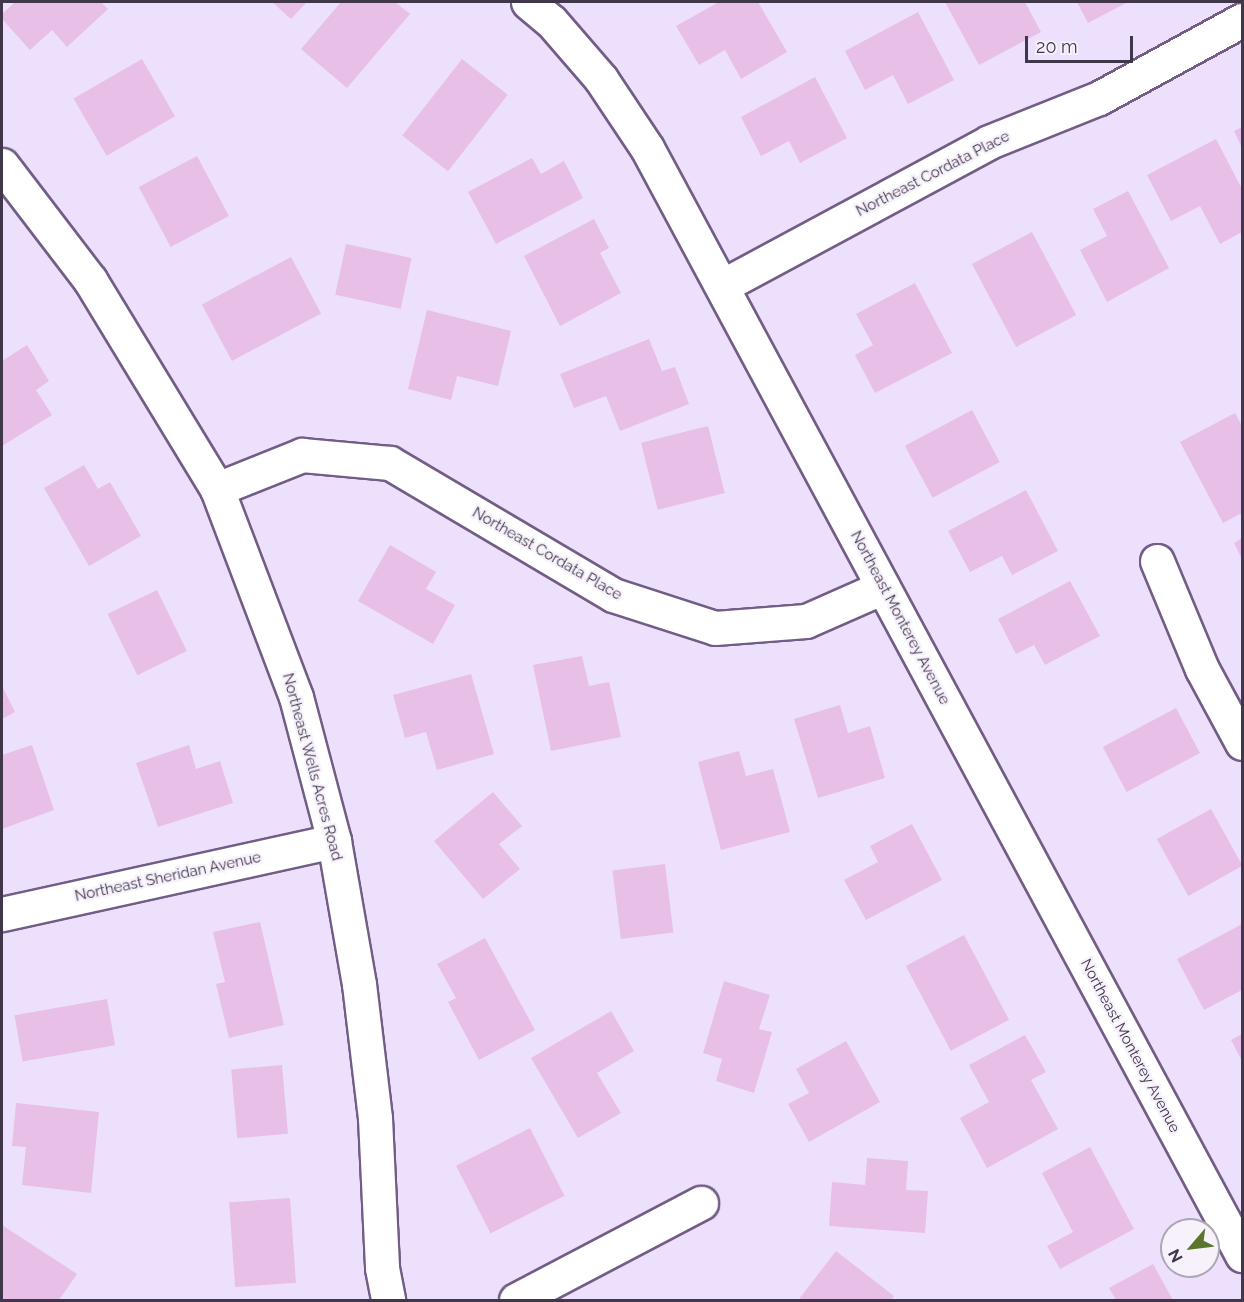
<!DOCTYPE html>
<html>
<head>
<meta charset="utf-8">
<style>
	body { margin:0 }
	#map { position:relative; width:1244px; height:1302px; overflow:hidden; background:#ede0fd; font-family:Raleway,sans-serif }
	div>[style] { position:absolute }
	.building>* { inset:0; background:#e8bfe7; transform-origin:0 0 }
	.roads { filter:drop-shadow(2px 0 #725d86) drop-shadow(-2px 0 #725d86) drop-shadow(0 2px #725d86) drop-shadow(0 -2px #725d86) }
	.minor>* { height:33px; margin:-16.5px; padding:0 16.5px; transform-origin:16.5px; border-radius:16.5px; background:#fff }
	span { translate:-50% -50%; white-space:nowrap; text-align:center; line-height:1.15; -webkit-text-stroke:4.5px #f6f1fb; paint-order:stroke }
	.street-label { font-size:15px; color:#40374a }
	.frame { position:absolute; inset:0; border:3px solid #40374a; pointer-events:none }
	.north { position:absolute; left:1160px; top:1218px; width:60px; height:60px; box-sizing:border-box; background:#f6f1fb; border:2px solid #ada7b4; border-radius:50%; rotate:242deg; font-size:16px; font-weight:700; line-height:24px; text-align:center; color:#40374a }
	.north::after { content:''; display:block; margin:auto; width:21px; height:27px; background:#5a762a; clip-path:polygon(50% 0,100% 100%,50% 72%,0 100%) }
	.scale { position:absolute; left:1025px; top:36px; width:108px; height:27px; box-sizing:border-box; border:3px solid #40374a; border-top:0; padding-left:8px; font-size:18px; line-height:21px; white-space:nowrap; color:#40374a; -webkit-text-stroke:4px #f6f1fb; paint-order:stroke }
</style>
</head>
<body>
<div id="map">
	<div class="building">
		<div style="clip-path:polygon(15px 2px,101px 2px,108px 9px,67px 47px,52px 30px,30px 50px,2px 19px,2px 14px)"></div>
		<div style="clip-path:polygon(272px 2px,307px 2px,291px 19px)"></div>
		<div style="clip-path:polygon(341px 2px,395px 2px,410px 14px,347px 88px,301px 49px)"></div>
		<div style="clip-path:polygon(719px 2px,758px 2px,787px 52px,741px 79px,725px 50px,699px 65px,676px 26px)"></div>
		<div style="clip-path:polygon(945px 2px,1025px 2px,1041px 32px,979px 65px)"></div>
		<div style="clip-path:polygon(1077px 2px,1128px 2px,1088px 23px)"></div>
		<div style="clip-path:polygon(918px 12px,954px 80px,908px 104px,893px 75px,865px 90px,845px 51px)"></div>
		<div style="left:142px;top:59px;width:66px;height:79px;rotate:60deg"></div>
		<div style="left:462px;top:59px;width:58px;height:97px;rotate:38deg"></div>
		<div style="clip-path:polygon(815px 77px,847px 138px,800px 163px,789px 141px,761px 156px,741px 117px)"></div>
		<div style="clip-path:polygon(1242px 127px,1242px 148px,1234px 131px)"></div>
		<div style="clip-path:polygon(1216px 139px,1242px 189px,1242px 232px,1220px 244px,1200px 206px,1171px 221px,1147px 175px)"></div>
		<div style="left:197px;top:156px;width:68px;height:66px;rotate:62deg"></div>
		<div style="clip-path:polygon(532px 158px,541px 174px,564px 161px,583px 198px,496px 244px,468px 192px)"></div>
		<div style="clip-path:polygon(1128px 191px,1169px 268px,1107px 302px,1080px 250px,1107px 236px,1093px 209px)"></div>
		<div style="clip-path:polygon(594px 219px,609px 248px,600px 253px,621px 293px,560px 326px,524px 256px)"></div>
		<div style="left:1032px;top:232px;width:94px;height:68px;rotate:62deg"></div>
		<div style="left:346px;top:244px;width:67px;height:52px;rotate:12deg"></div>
		<div style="left:291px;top:257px;width:64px;height:101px;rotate:62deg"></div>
		<div style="clip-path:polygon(915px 283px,952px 353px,875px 393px,855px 355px,873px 345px,856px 314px)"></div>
		<div style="clip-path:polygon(427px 310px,511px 331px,498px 386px,457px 376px,451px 400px,408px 389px)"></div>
		<div style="clip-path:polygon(649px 339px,662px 371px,675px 367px,689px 404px,620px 431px,606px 396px,574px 408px,560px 374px)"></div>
		<div style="clip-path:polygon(27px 345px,49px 381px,36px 390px,52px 415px,2px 446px,2px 361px)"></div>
		<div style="left:972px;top:410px;width:59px;height:76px;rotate:62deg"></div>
		<div style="clip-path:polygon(1235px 413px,1242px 426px,1242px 513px,1223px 523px,1180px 442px)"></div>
		<div style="left:708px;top:426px;width:69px;height:69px;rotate:76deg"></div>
		<div style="clip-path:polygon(84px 465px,98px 489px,110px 482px,141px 536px,89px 566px,44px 488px)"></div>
		<div style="clip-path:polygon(1026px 490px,1058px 551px,1012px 575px,1002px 556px,970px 572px,948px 531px)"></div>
		<div style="clip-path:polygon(1242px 538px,1242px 559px,1234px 543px)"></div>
		<div style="clip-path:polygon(390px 545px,436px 572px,426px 589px,455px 605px,433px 644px,358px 601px)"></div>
		<div style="clip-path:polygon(1070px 581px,1100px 636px,1045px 665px,1034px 645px,1016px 654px,998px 619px)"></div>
		<div style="left:157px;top:590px;width:68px;height:55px;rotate:64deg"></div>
		<div style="clip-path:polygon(582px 656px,589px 686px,609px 682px,621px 737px,551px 751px,533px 665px)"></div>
		<div style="clip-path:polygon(471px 674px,494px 754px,437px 770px,426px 732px,405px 738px,393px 695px)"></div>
		<div style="clip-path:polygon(2px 686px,15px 712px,2px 719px)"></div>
		<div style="clip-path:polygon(840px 705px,848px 733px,870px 726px,885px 778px,818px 798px,794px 719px)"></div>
		<div style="left:1176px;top:708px;width:51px;height:83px;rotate:62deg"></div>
		<div style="clip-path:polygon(32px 745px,54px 810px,2px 829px,2px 755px)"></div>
		<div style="clip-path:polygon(189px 745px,196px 769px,220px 761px,233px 803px,158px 827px,136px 763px)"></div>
		<div style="clip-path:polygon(739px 751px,746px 776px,773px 769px,790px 832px,721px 850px,698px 762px)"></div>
		<div style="clip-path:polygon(493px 792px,522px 826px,499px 844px,520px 869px,483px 899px,434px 841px)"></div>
		<div style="left:1211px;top:809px;width:65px;height:62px;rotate:61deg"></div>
		<div style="clip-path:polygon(912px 824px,942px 880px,866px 920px,844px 880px,878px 862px,870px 846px)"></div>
		<div style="left:665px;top:864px;width:69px;height:53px;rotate:83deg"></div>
		<div style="clip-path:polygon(260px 922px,284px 1025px,229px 1038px,216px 984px,225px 982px,213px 932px)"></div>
		<div style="clip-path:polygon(1242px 924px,1242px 990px,1204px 1010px,1177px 959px)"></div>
		<div style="left:964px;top:935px;width:96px;height:66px;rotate:62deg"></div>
		<div style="clip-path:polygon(485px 938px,535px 1030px,479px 1060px,448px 1002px,456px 998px,437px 964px)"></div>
		<div style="clip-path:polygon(724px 981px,770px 995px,759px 1029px,772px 1032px,754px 1093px,716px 1081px,722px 1059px,703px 1053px)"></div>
		<div style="left:107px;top:999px;width:47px;height:94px;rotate:80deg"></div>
		<div style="clip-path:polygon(611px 1011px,634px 1051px,597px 1073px,621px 1113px,578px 1138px,531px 1058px)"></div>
		<div style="clip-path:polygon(1242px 1034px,1242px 1061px,1231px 1040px)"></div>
		<div style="clip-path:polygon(1025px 1035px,1046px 1072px,1031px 1080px,1058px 1129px,987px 1168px,960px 1118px,989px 1102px,969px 1065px)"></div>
		<div style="clip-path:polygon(846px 1041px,880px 1102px,809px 1142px,788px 1104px,809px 1093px,796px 1069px)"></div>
		<div style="left:282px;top:1065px;width:69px;height:51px;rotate:85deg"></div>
		<div style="clip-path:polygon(16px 1103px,99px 1112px,91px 1193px,22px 1185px,26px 1147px,12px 1146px)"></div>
		<div style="left:530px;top:1128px;width:76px;height:83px;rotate:63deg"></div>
		<div style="clip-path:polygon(1090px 1147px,1134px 1229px,1060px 1269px,1047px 1246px,1073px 1232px,1042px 1173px)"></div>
		<div style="clip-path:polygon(867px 1158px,908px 1161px,906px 1190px,928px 1191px,925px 1233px,829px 1226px,832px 1182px,865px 1185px)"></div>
		<div style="left:290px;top:1198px;width:85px;height:61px;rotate:86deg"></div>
		<div style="clip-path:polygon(2px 1225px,77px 1274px,59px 1300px,2px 1300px)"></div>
		<div style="clip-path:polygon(836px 1251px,894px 1296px,891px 1300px,799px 1299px)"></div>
		<div style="clip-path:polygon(1153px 1264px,1173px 1300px,1116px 1300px,1109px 1288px)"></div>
	</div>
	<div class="roads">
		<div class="minor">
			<div style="left:528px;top:2px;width:30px;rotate:40deg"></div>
			<div style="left:551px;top:21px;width:77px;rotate:49.2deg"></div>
			<div style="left:601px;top:79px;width:83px;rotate:56.3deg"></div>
			<div style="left:647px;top:148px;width:1257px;rotate:61.74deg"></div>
			<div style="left:2px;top:165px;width:145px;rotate:52.6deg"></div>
			<div style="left:90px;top:280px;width:245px;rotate:58.7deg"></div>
			<div style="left:217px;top:489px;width:222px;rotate:69.2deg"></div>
			<div style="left:296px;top:697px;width:149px;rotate:75.2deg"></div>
			<div style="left:334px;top:841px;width:145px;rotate:80.1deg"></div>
			<div style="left:359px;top:984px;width:135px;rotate:83.2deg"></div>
			<div style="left:375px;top:1118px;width:150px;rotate:87.3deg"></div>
			<div style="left:382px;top:1268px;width:33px;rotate:79deg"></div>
			<div style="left:722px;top:286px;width:303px;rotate:-28.3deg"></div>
			<div style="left:989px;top:142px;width:118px;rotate:-21.8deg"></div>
			<div style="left:1099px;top:98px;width:163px;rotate:-28.6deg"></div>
			<div style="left:217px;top:489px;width:92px;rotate:-21.8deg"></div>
			<div style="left:302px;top:455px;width:88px;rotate:5.2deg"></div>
			<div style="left:390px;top:463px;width:259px;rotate:30.6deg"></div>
			<div style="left:613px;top:595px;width:107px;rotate:17.9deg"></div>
			<div style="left:715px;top:628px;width:91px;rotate:-4.4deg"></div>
			<div style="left:806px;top:621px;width:84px;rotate:-23.8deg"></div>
			<div style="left:1157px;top:561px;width:117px;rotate:67.4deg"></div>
			<div style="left:1202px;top:669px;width:84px;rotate:61.6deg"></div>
			<div style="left:2px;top:914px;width:340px;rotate:-12.4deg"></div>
			<div style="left:516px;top:1300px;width:209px;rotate:-27.7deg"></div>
		</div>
	</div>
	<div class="street-label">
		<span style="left:933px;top:174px;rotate:-27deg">Northeast Cordata Place</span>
		<span style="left:547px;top:554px;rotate:30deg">Northeast Cordata Place</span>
		<span style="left:900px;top:618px;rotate:62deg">Northeast Monterey Avenue</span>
		<span style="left:312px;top:767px;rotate:75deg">Northeast Wells Acres Road</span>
		<span style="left:168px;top:877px;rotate:-12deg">Northeast Sheridan Avenue</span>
		<span style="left:1130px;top:1046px;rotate:62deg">Northeast Monterey Avenue</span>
	</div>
	<div class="frame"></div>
	<div class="north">N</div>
	<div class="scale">20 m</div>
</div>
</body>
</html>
